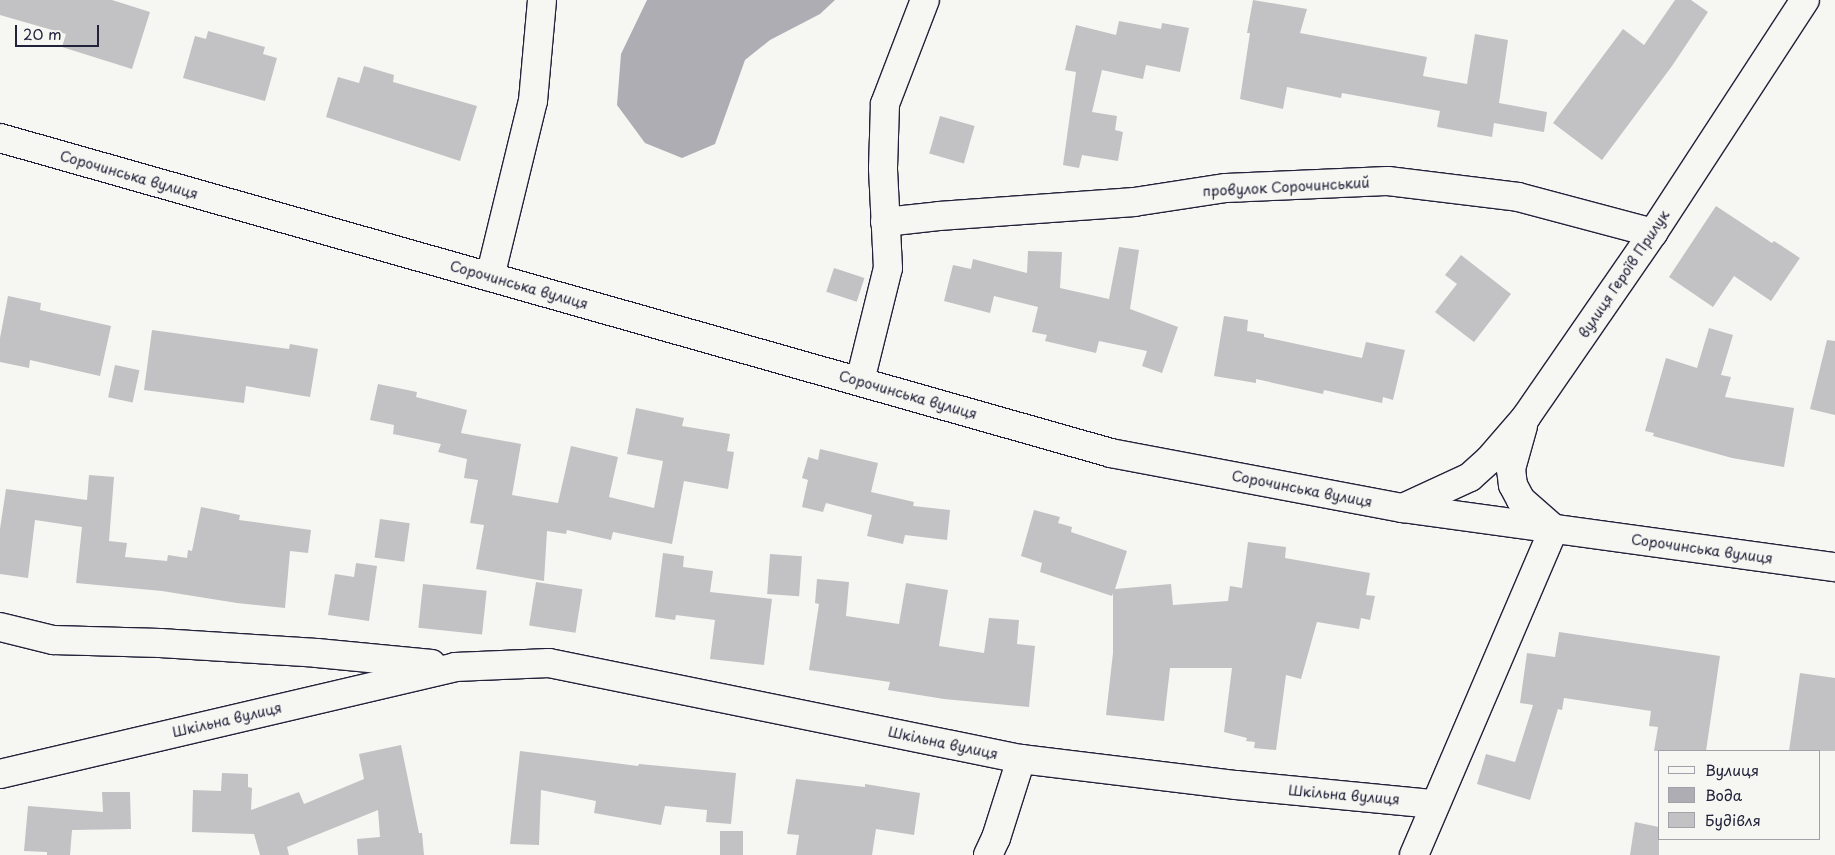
<!DOCTYPE html>
<html>
<head>
<meta charset="utf-8">
<style>
	body { margin:0 }
	#map { position:relative; width:1835px; height:855px; overflow:hidden; background:#f6f6f2; font-family:"Playpen Sans",sans-serif }
	div>[style] { position:absolute }
	.water>* { inset:0; background:#adadb3 }
	.building>* { inset:0; background:#c2c2c4; transform-origin:0 0 }
	.roads { filter:drop-shadow(1px 0 #22223b) drop-shadow(-1px 0 #22223b) drop-shadow(0 1px #22223b) drop-shadow(0 -1px #22223b) }
	.minor>* { height:28px; margin:-14px; padding:0 14px; transform-origin:14px; border-radius:14px; background:#f6f6f2 }
	.secondary>* { height:28px; margin:-14px; padding:0 14px; transform-origin:14px; border-radius:14px; background:#f6f6f2 }
	span { translate:-50% -50%; white-space:nowrap; text-align:center; line-height:1.15; -webkit-text-stroke:5px #f6f6f2; paint-order:stroke }
	.street-label { font-size:14px; color:#22223b }
	.legend { position:absolute; left:1658px; top:750px; width:162px; height:90px; box-sizing:border-box; background:#f6f6f2; border:1px solid #a1a1a9; margin:0; padding:6px 9px; list-style:none; font-size:15px; color:#22223b }
	.legend li { display:flex; align-items:center; gap:10px; height:25px }
	.legend b { width:25px; border:1px solid #a1a1a9 }
	.scale { position:absolute; left:15px; top:25px; width:84px; height:22px; box-sizing:border-box; border:2px solid #22223b; border-top:0; padding-left:6px; font-size:15px; line-height:18px; white-space:nowrap; color:#22223b; -webkit-text-stroke:4px #f6f6f2; paint-order:stroke }
</style>
</head>
<body>
<div id="map">
	<div class="water">
		<div style="clip-path:polygon(647px 0,835px 0,820px 14px,770px 40px,745px 60px,715px 144px,682px 158px,645px 143px,617px 105px,621px 54px)"></div>
	</div>
	<div class="building">
		<div style="clip-path:polygon(0 0,112px 0,150px 12px,132px 69px,62px 47px,66px 34px,0 15px)"></div>
		<div style="clip-path:polygon(1253px 0,1307px 9px,1300px 33px,1427px 57px,1423px 76px,1467px 84px,1475px 34px,1508px 40px,1499px 103px,1547px 112px,1544px 132px,1494px 123px,1492px 137px,1437px 127px,1440px 111px,1342px 93px,1341px 98px,1287px 87px,1283px 109px,1240px 99px,1250px 33px,1247px 33px)"></div>
		<div style="clip-path:polygon(1675px 0,1691px 0,1708px 12px,1672px 66px,1602px 160px,1553px 123px,1623px 29px,1644px 45px)"></div>
		<div style="clip-path:polygon(1119px 21px,1161px 29px,1162px 23px,1189px 28px,1180px 72px,1146px 65px,1143px 79px,1102px 70px,1092px 112px,1117px 116px,1115px 130px,1123px 132px,1118px 161px,1082px 155px,1079px 168px,1063px 165px,1076px 72px,1065px 70px,1076px 25px,1116px 35px)"></div>
		<div style="clip-path:polygon(208px 31px,265px 47px,263px 54px,277px 58px,265px 101px,183px 78px,195px 36px,206px 39px)"></div>
		<div style="clip-path:polygon(364px 66px,394px 75px,393px 82px,477px 106px,460px 161px,326px 117px,338px 77px,359px 83px)"></div>
		<div style="left:940px;top:116px;width:36px;height:39px;rotate:16deg"></div>
		<div style="clip-path:polygon(1716px 206px,1772px 243px,1774px 241px,1800px 258px,1771px 301px,1734px 276px,1713px 307px,1669px 277px)"></div>
		<div style="clip-path:polygon(1119px 247px,1139px 250px,1130px 309px,1178px 327px,1162px 373px,1142px 366px,1147px 351px,1099px 341px,1096px 353px,1045px 341px,1047px 335px,1032px 332px,1038px 307px,994px 296px,990px 313px,944px 301px,953px 265px,971px 269px,973px 259px,1027px 273px,1028px 251px,1062px 252px,1060px 288px,1109px 299px)"></div>
		<div style="clip-path:polygon(1461px 255px,1511px 294px,1474px 342px,1435px 312px,1457px 284px,1445px 275px)"></div>
		<div style="left:834px;top:268px;width:32px;height:25px;rotate:18deg"></div>
		<div style="clip-path:polygon(8px 296px,41px 303px,40px 310px,111px 326px,100px 376px,30px 360px,29px 368px,0 362px,0 338px)"></div>
		<div style="clip-path:polygon(1224px 316px,1248px 320px,1247px 331px,1264px 334px,1264px 337px,1362px 358px,1366px 342px,1405px 350px,1393px 400px,1383px 397px,1382px 403px,1324px 390px,1323px 394px,1256px 379px,1256px 383px,1214px 376px)"></div>
		<div style="clip-path:polygon(1709px 328px,1733px 335px,1721px 375px,1731px 377px,1725px 397px,1794px 408px,1784px 467px,1732px 458px,1653px 436px,1654px 433px,1645px 431px,1666px 358px,1697px 368px)"></div>
		<div style="clip-path:polygon(152px 330px,289px 349px,290px 344px,318px 349px,310px 397px,246px 386px,244px 403px,144px 390px)"></div>
		<div style="clip-path:polygon(1827px 340px,1835px 341px,1835px 415px,1810px 409px)"></div>
		<div style="left:115px;top:365px;width:25px;height:33px;rotate:12deg"></div>
		<div style="clip-path:polygon(378px 384px,417px 392px,416px 397px,467px 410px,461px 433px,521px 444px,512px 495px,558px 503px,571px 446px,618px 457px,609px 497px,654px 508px,663px 461px,627px 454px,636px 408px,684px 418px,682px 426px,730px 434px,727px 451px,734px 452px,728px 489px,684px 481px,672px 544px,613px 532px,611px 540px,567px 530px,566px 534px,547px 531px,544px 581px,476px 569px,484px 525px,470px 523px,478px 480px,464px 478px,467px 459px,438px 452px,441px 444px,393px 434px,394px 425px,370px 420px)"></div>
		<div style="clip-path:polygon(820px 449px,878px 463px,871px 492px,914px 502px,913px 506px,950px 510px,947px 540px,905px 535px,903px 544px,867px 536px,872px 515px,826px 503px,823px 512px,802px 507px,808px 480px,802px 478px,808px 457px,818px 460px)"></div>
		<div style="clip-path:polygon(89px 475px,114px 477px,109px 541px,127px 543px,125px 557px,167px 561px,168px 555px,187px 558px,188px 550px,192px 551px,201px 507px,240px 515px,239px 520px,311px 530px,308px 553px,290px 551px,285px 608px,237px 603px,162px 591px,76px 583px,82px 527px,35px 520px,28px 578px,0 574px,0 529px,6px 489px,87px 500px)"></div>
		<div style="clip-path:polygon(1034px 510px,1060px 517px,1058px 523px,1072px 527px,1071px 532px,1127px 551px,1115px 589px,1171px 584px,1173px 605px,1228px 601px,1230px 586px,1242px 588px,1248px 542px,1286px 547px,1285px 558px,1370px 573px,1366px 595px,1375px 596px,1370px 620px,1361px 618px,1359px 629px,1317px 622px,1301px 679px,1286px 675px,1276px 750px,1254px 748px,1255px 742px,1246px 741px,1247px 738px,1224px 732px,1232px 668px,1170px 668px,1164px 721px,1106px 715px,1113px 653px,1113px 593px,1112px 596px,1040px 572px,1042px 563px,1021px 556px)"></div>
		<div style="left:380px;top:519px;width:30px;height:39px;rotate:8deg"></div>
		<div style="clip-path:polygon(663px 553px,684px 556px,683px 567px,713px 571px,710px 592px,772px 599px,764px 665px,710px 659px,715px 620px,676px 615px,675px 620px,655px 617px)"></div>
		<div style="left:770px;top:554px;width:32px;height:40px;rotate:4deg"></div>
		<div style="clip-path:polygon(356px 563px,377px 566px,369px 621px,328px 615px,335px 574px,354px 577px)"></div>
		<div style="clip-path:polygon(817px 579px,849px 582px,846px 616px,899px 624px,906px 583px,948px 590px,939px 646px,984px 653px,989px 618px,1019px 620px,1017px 644px,1035px 646px,1029px 707px,944px 699px,888px 690px,890px 682px,809px 670px,819px 604px,815px 603px)"></div>
		<div style="left:536px;top:582px;width:47px;height:44px;rotate:9deg"></div>
		<div style="left:423px;top:584px;width:64px;height:44px;rotate:6deg"></div>
		<div style="clip-path:polygon(1559px 632px,1720px 656px,1706px 751px,1654px 751px,1658px 727px,1649px 726px,1651px 711px,1564px 698px,1562px 710px,1558px 709px,1530px 800px,1477px 784px,1486px 754px,1515px 762px,1533px 705px,1520px 703px,1527px 653px,1555px 657px)"></div>
		<div style="clip-path:polygon(1800px 673px,1835px 678px,1835px 751px,1789px 751px)"></div>
		<div style="clip-path:polygon(401px 745px,419px 833px,422px 833px,424px 855px,358px 855px,357px 839px,380px 837px,378px 810px,287px 847px,289px 855px,260px 855px,254px 834px,192px 832px,193px 790px,221px 791px,222px 773px,248px 774px,248px 787px,252px 788px,251px 810px,299px 792px,304px 804px,364px 779px,359px 754px)"></div>
		<div style="clip-path:polygon(520px 751px,638px 766px,639px 764px,736px 773px,731px 824px,706px 822px,707px 810px,665px 806px,661px 825px,594px 813px,596px 801px,541px 790px,539px 845px,510px 844px)"></div>
		<div style="clip-path:polygon(796px 779px,865px 787px,865px 784px,920px 793px,914px 835px,876px 829px,872px 855px,796px 855px,799px 835px,787px 834px)"></div>
		<div style="clip-path:polygon(102px 792px,130px 792px,131px 829px,72px 830px,70px 855px,47px 855px,47px 852px,24px 851px,28px 806px,103px 812px)"></div>
		<div style="clip-path:polygon(1635px 822px,1659px 827px,1659px 855px,1630px 855px)"></div>
		<div style="left:743px;top:831px;width:24px;height:23px;rotate:90deg"></div>
	</div>
	<div class="roads">
		<div class="minor">
			<div style="left:885px;top:222px;width:54px;rotate:-6.3deg"></div>
			<div style="left:939px;top:216px;width:196px;rotate:-4.1deg"></div>
			<div style="left:1134px;top:202px;width:93px;rotate:-8.7deg"></div>
			<div style="left:1226px;top:188px;width:162px;rotate:-2.5deg"></div>
			<div style="left:1388px;top:181px;width:131px;rotate:7deg"></div>
			<div style="left:1518px;top:197px;width:140px;rotate:14.9deg"></div>
			<div style="left:490px;top:277px;width:181px;rotate:-76.3deg"></div>
			<div style="left:533px;top:101px;width:101px;rotate:-84.9deg"></div>
			<div style="left:860px;top:381px;width:116px;rotate:-76.1deg"></div>
			<div style="left:888px;top:268px;width:100px;rotate:-92.9deg"></div>
			<div style="left:883px;top:168px;width:64px;rotate:-88.2deg"></div>
			<div style="left:885px;top:104px;width:111px;rotate:-69deg"></div>
			<div style="left:0;top:627px;width:55px;rotate:13.8deg"></div>
			<div style="left:53px;top:640px;width:107px;rotate:1.6deg"></div>
			<div style="left:160px;top:643px;width:157px;rotate:3.6deg"></div>
			<div style="left:317px;top:653px;width:115px;rotate:5.5deg"></div>
			<div style="left:0;top:774px;width:467px;rotate:-13.2deg"></div>
			<div style="left:455px;top:667px;width:94px;rotate:-2.4deg"></div>
			<div style="left:549px;top:663px;width:482px;rotate:11.5deg"></div>
			<div style="left:1021px;top:759px;width:217px;rotate:6.9deg"></div>
			<div style="left:1236px;top:785px;width:199px;rotate:5.5deg"></div>
			<div style="left:988px;top:855px;width:19px;rotate:-65deg"></div>
			<div style="left:996px;top:838px;width:83px;rotate:-72.4deg"></div>
			<div style="left:1414px;top:855px;width:355px;rotate:-66.8deg"></div>
		</div>
		<div class="secondary">
			<div style="left:0;top:138px;width:1155px;rotate:15.83deg"></div>
			<div style="left:1111px;top:453px;width:297px;rotate:10.7deg"></div>
			<div style="left:1403px;top:508px;width:436px;rotate:7.8deg"></div>
			<div style="left:1523px;top:426px;width:45px;rotate:105.6deg"></div>
			<div style="left:1511px;top:469px;width:16px;rotate:83deg"></div>
			<div style="left:1513px;top:485px;width:17px;rotate:62deg"></div>
			<div style="left:1521px;top:500px;width:44px;rotate:41.3deg"></div>
			<div style="left:1403px;top:508px;width:74px;rotate:-24.8deg"></div>
			<div style="left:1470px;top:477px;width:25px;rotate:-42deg"></div>
			<div style="left:1489px;top:460px;width:57px;rotate:-49.3deg"></div>
			<div style="left:1526px;top:417px;width:224px;rotate:-55.4deg"></div>
			<div style="left:1653px;top:233px;width:278px;rotate:-56.9deg"></div>
		</div>
	</div>
	<div class="street-label">
		<span style="left:129px;top:175px;rotate:16deg">Сорочинська вулиця</span>
		<span style="left:1286px;top:187px;rotate:-3deg">провулок Сорочинський</span>
		<span style="left:1624px;top:274px;rotate:-56deg">вулиця Героїв Прилук</span>
		<span style="left:519px;top:285px;rotate:16deg">Сорочинська вулиця</span>
		<span style="left:908px;top:395px;rotate:16deg">Сорочинська вулиця</span>
		<span style="left:1302px;top:489px;rotate:11deg">Сорочинська вулиця</span>
		<span style="left:1702px;top:549px;rotate:8deg">Сорочинська вулиця</span>
		<span style="left:227px;top:720px;rotate:-13deg">Шкільна вулиця</span>
		<span style="left:943px;top:743px;rotate:12deg">Шкільна вулиця</span>
		<span style="left:1344px;top:795px;rotate:5deg">Шкільна вулиця</span>
	</div>
	<ul class="legend">
	<li><b style="height:6px;background:#f6f6f2"></b>Вулиця</li>
	<li><b style="height:14px;background:#adadb3"></b>Вода</li>
	<li><b style="height:14px;background:#c2c2c4"></b>Будівля</li>
	</ul>
	<div class="scale">20 m</div>
</div>
</body>
</html>
